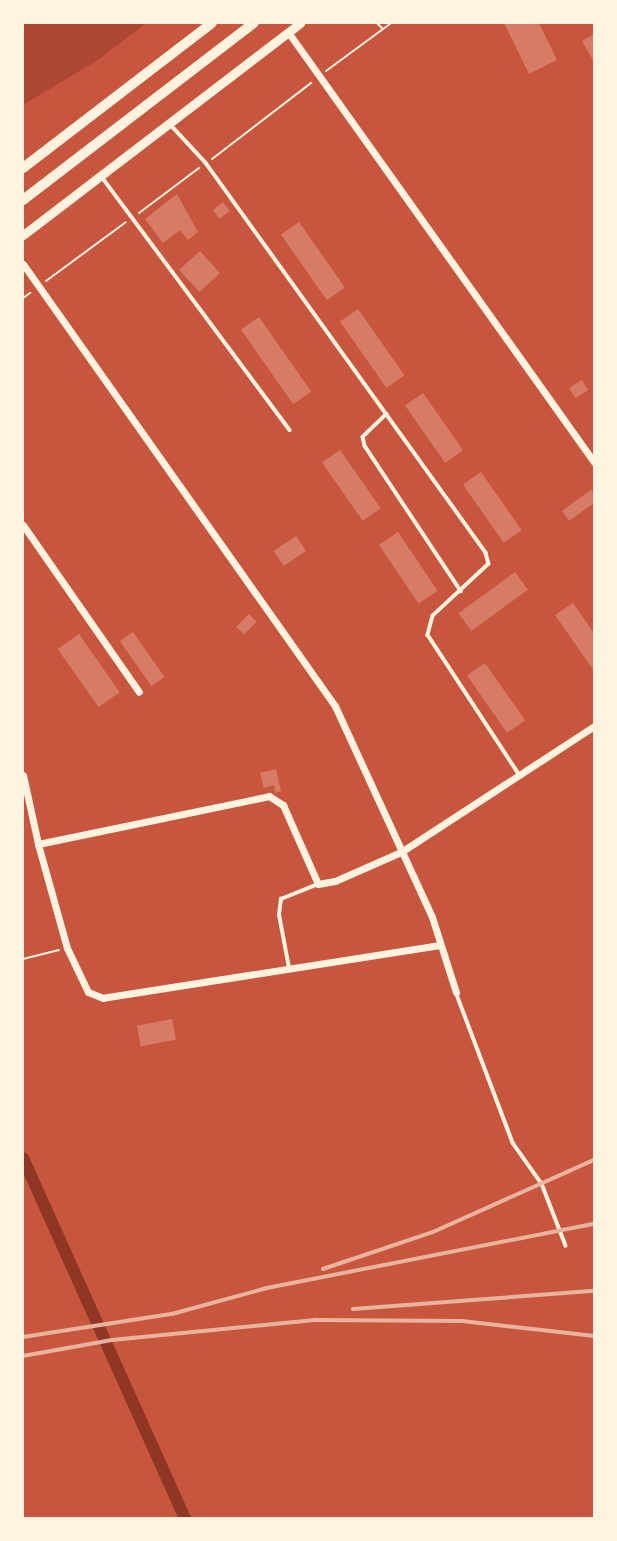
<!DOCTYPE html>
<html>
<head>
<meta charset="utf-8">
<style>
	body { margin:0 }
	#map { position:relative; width:617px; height:1541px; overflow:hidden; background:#c8553d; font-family:Ubuntu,sans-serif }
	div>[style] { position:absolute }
	.green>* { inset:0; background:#ae4732 }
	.canal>* { height:12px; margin:-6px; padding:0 6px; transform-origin:6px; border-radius:6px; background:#8f3625 }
	.building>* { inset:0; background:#d67c66; transform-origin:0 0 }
	.path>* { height:2px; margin:-1px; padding:0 1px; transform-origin:1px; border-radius:1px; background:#fff3e0 }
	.service>* { height:3.5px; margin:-1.75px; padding:0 1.75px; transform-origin:1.75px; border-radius:1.75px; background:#fff3e0 }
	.minor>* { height:7px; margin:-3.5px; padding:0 3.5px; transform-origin:3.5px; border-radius:3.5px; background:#fff3e0 }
	.tertiary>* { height:9px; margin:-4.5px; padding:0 4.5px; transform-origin:4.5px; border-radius:4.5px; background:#fff3e0 }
	.trunk>* { height:10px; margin:-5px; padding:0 5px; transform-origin:5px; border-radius:5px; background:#fff3e0 }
	.rail>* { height:3.5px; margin:-1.75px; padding:0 1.75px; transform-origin:1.75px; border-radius:1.75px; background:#e9b49f }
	span { translate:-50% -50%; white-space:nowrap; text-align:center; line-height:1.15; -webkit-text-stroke:7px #fff3e0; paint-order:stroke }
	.frame { position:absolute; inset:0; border:24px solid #fff3e0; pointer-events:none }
</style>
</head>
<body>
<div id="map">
	<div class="green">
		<div style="clip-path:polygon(23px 23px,146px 23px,98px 60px,23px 105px)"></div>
	</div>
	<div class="canal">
		<div style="left:23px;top:1158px;width:395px;rotate:65.8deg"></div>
	</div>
	<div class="building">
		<div style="clip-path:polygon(504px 23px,539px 23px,557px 60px,529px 74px)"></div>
		<div style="clip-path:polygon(594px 34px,594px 62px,582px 41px)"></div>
		<div style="clip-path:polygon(177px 194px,198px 232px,188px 240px,180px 230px,163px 243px,145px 219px)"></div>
		<div style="left:223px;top:202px;width:11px;height:13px;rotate:52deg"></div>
		<div style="left:299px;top:222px;width:80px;height:22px;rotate:55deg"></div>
		<div style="left:200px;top:251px;width:30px;height:28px;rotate:48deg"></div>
		<div style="left:358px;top:309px;width:81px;height:22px;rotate:55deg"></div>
		<div style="left:259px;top:317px;width:91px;height:22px;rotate:55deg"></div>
		<div style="left:582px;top:380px;width:12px;height:15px;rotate:59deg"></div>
		<div style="left:423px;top:393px;width:70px;height:22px;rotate:55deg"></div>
		<div style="left:340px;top:450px;width:71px;height:22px;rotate:55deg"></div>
		<div style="left:481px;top:472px;width:71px;height:22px;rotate:55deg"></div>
		<div style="clip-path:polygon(592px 489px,594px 503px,569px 521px,562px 511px)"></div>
		<div style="left:398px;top:532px;width:71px;height:23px;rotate:56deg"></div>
		<div style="left:296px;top:536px;width:18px;height:27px;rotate:56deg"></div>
		<div style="left:515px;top:572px;width:22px;height:70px;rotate:54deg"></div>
		<div style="clip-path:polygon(573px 603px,594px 633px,594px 671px,555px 615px)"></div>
		<div style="left:249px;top:614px;width:11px;height:18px;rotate:45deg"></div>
		<div style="left:133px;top:632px;width:55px;height:16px;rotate:55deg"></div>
		<div style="left:79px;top:634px;width:71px;height:26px;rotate:55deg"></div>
		<div style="left:485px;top:663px;width:70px;height:22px;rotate:55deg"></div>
		<div style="clip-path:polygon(276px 769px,281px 791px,275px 793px,274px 785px,264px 788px,260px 773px)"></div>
		<div style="left:172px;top:1019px;width:21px;height:36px;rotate:79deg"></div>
	</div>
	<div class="path">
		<div style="left:377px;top:23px;width:7px;rotate:45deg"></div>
		<div style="left:326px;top:71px;width:81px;rotate:-36.4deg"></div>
		<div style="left:212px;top:159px;width:125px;rotate:-37.5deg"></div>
		<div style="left:139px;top:213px;width:75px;rotate:-36.9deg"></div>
		<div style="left:46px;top:281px;width:99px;rotate:-36.4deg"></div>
		<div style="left:23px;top:298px;width:9px;rotate:-36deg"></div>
		<div style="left:23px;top:959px;width:37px;rotate:-14deg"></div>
	</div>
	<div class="service">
		<div style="left:169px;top:123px;width:54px;rotate:47.2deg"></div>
		<div style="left:206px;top:163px;width:480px;rotate:54.3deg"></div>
		<div style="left:486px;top:553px;width:11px;rotate:75deg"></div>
		<div style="left:489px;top:564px;width:76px;rotate:137.1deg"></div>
		<div style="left:433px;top:616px;width:20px;rotate:105deg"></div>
		<div style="left:428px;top:635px;width:166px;rotate:56.8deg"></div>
		<div style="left:102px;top:177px;width:315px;rotate:53.4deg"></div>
		<div style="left:387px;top:414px;width:33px;rotate:136deg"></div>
		<div style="left:363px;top:437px;width:9px;rotate:77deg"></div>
		<div style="left:365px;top:446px;width:174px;rotate:56.5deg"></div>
		<div style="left:289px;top:968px;width:54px;rotate:-100.7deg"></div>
		<div style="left:279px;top:915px;width:16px;rotate:-83deg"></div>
		<div style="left:281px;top:899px;width:38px;rotate:-22deg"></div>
		<div style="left:456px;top:992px;width:161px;rotate:69.3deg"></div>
		<div style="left:513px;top:1143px;width:50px;rotate:54.7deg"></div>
		<div style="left:542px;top:1184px;width:66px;rotate:68.8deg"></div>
	</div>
	<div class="minor">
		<div style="left:288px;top:32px;width:528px;rotate:54.56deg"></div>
		<div style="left:23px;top:264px;width:541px;rotate:54.78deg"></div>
		<div style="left:335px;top:706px;width:232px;rotate:65.3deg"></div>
		<div style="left:432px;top:917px;width:79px;rotate:72.3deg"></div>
		<div style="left:23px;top:525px;width:203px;rotate:55.2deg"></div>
		<div style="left:23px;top:775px;width:71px;rotate:77.7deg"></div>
		<div style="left:440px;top:945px;width:341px;rotate:171.1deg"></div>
		<div style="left:103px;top:998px;width:16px;rotate:-158deg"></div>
		<div style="left:88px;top:992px;width:49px;rotate:-115.5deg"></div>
		<div style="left:67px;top:948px;width:108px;rotate:-105.6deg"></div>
		<div style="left:38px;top:844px;width:236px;rotate:-11.7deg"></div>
		<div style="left:269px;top:796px;width:17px;rotate:33deg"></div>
		<div style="left:283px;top:805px;width:86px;rotate:66.1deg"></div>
		<div style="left:318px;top:884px;width:17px;rotate:-10deg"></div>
		<div style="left:335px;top:881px;width:72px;rotate:-23.7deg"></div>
		<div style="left:401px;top:852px;width:230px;rotate:-33.1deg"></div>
	</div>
	<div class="tertiary">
		<div style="left:23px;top:235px;width:349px;rotate:-37.4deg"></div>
	</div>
	<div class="trunk">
		<div style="left:23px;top:168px;width:238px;rotate:-37.5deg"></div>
		<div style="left:23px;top:200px;width:291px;rotate:-37.5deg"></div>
	</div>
	<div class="rail">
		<div style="left:323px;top:1269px;width:116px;rotate:-18.6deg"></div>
		<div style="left:433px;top:1232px;width:176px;rotate:-24.1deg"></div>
		<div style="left:353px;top:1309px;width:242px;rotate:-4.3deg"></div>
		<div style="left:23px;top:1337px;width:151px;rotate:-8.8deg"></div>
		<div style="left:172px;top:1314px;width:98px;rotate:-15.3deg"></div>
		<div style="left:267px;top:1288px;width:333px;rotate:-11.1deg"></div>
		<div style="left:23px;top:1356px;width:90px;rotate:-10.2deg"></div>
		<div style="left:112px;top:1340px;width:206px;rotate:-5.6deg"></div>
		<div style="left:317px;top:1320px;width:145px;rotate:0.4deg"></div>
		<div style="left:462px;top:1321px;width:133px;rotate:6.5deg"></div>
	</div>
	<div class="frame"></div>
</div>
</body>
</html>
